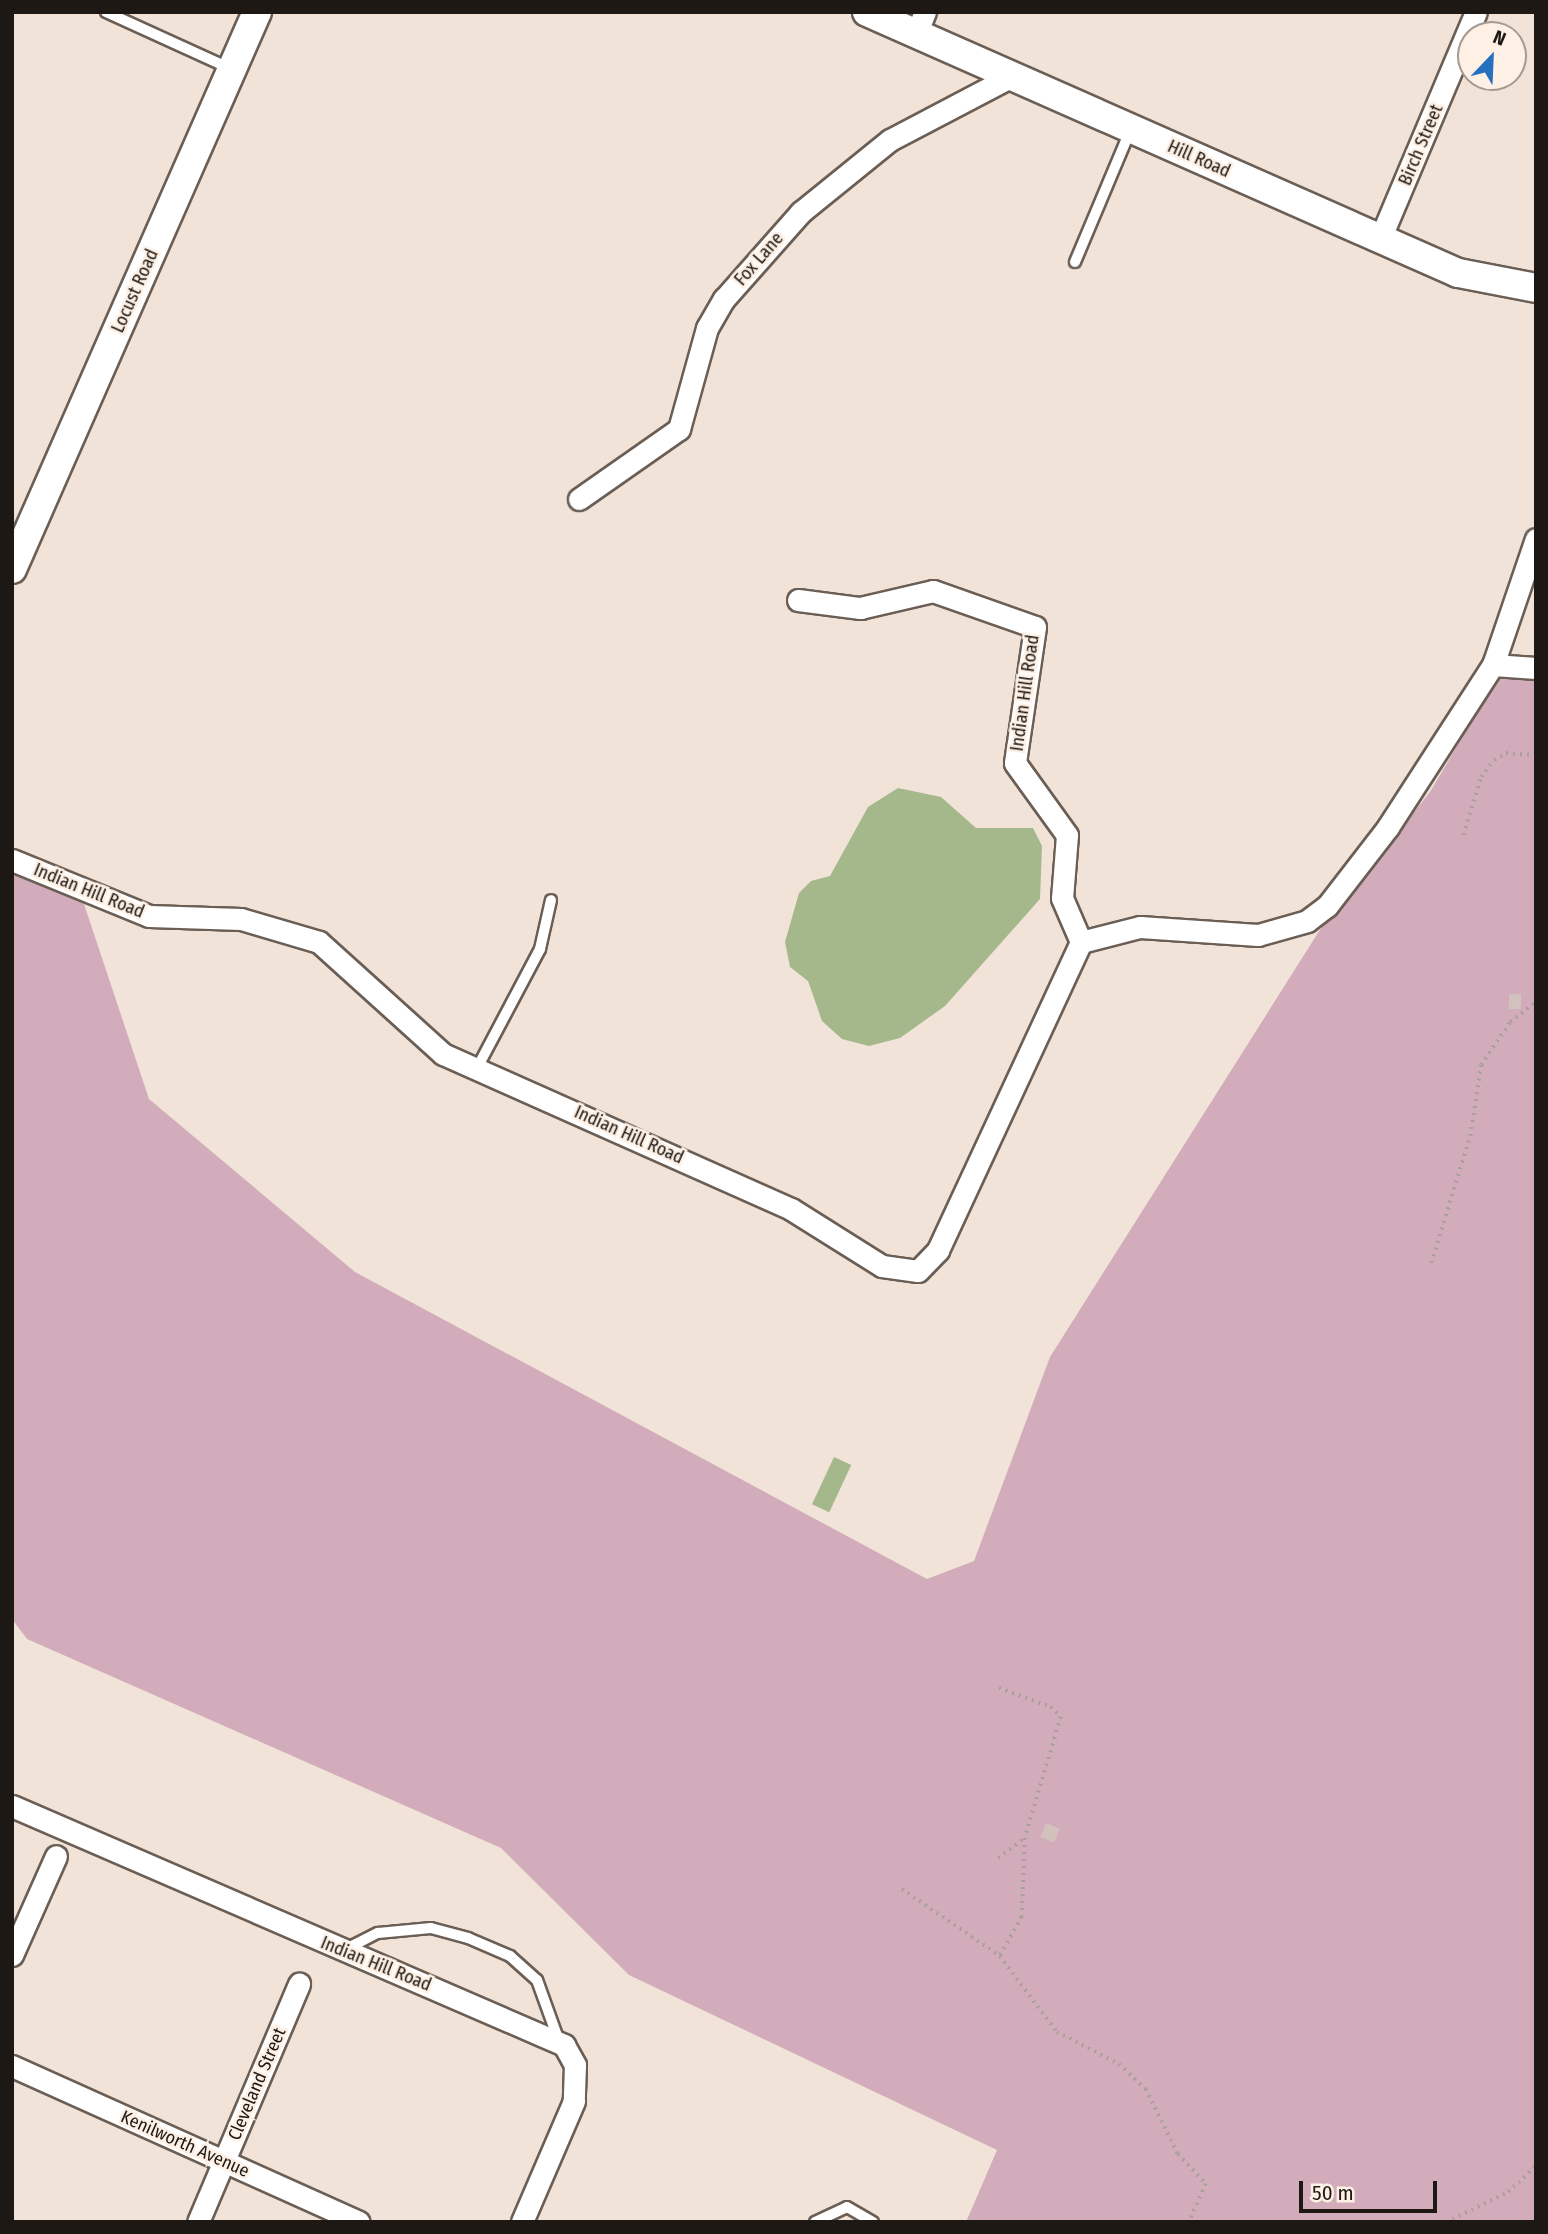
<!DOCTYPE html>
<html>
<head>
<meta charset="utf-8">
<style>
	body { margin:0 }
	#map { position:relative; width:1548px; height:2234px; overflow:hidden; background:#f1e3d8; font-family:"Fira Sans Condensed",sans-serif }
	div>[style] { position:absolute }
	.green>* { inset:0; background:#d2acba }
	.water>* { inset:0; background:#a5b88c; transform-origin:0 0 }
	.building>* { inset:0; background:#d3c1be; transform-origin:0 0 }
	.path>* { height:3.5px; margin-top:-1.75px; transform-origin:0; background:repeating-linear-gradient(90deg,#aba097 0 2px,transparent 0 7px) }
	.roads { filter:drop-shadow(2px 0 #6a5e55) drop-shadow(-2px 0 #6a5e55) drop-shadow(0 2px #6a5e55) drop-shadow(0 -2px #6a5e55) }
	.lane>* { height:10px; margin:-5px; padding:0 5px; transform-origin:5px; border-radius:5px; background:#fff }
	.street>* { height:21px; margin:-10.5px; padding:0 10.5px; transform-origin:10.5px; border-radius:10.5px; background:#fff }
	.secondary>* { height:28px; margin:-14px; padding:0 14px; transform-origin:14px; border-radius:14px; background:#fff }
	span { translate:-50% -50%; white-space:nowrap; text-align:center; line-height:1.15; -webkit-text-stroke:5px #fef0e5; paint-order:stroke }
	.street-label { font-size:18px; color:#1d1814 }
	.frame { position:absolute; inset:0; border:14px solid #1d1814; pointer-events:none }
	.north { position:absolute; left:1457px; top:21px; width:70px; height:70px; box-sizing:border-box; background:#fef0e5; border:2px solid #a49a91; border-radius:50%; rotate:23deg; font-size:19px; font-weight:700; line-height:28px; text-align:center; color:#1d1814 }
	.north::after { content:''; display:block; margin:auto; width:24px; height:32px; background:#2670c0; clip-path:polygon(50% 0,100% 100%,50% 72%,0 100%) }
	.scale { position:absolute; left:1299px; top:2181px; width:138px; height:32px; box-sizing:border-box; border:4px solid #1d1814; border-top:0; padding-left:9px; font-size:21px; line-height:24px; white-space:nowrap; color:#1d1814; -webkit-text-stroke:5px #fef0e5; paint-order:stroke }
</style>
</head>
<body>
<div id="map">
	<div class="green">
		<div style="clip-path:polygon(1499px 675px,1536px 675px,1536px 2222px,966px 2222px,997px 2150px,629px 1975px,501px 1848px,27px 1639px,12px 1619px,12px 869px,81px 895px,149px 1099px,355px 1272px,927px 1579px,974px 1561px,1050px 1357px,1323px 925px,1430px 792px)"></div>
	</div>
	<div class="water">
		<div style="clip-path:polygon(898px 788px,941px 797px,976px 828px,1033px 828px,1042px 846px,1040px 899px,945px 1006px,900px 1038px,869px 1046px,842px 1039px,822px 1021px,808px 981px,790px 967px,785px 942px,799px 893px,811px 881px,830px 876px,868px 807px)"></div>
		<div style="left:834px;top:1457px;width:19px;height:52px;rotate:25deg"></div>
	</div>
	<div class="building">
		<div style="left:1509px;top:994px;width:12px;height:15px"></div>
		<div style="left:1046px;top:1823px;width:15px;height:15px;rotate:23deg"></div>
	</div>
	<div class="path">
		<div style="left:1463px;top:835px;width:61px;rotate:-72.8deg"></div>
		<div style="left:1481px;top:777px;width:21px;rotate:-53deg"></div>
		<div style="left:1494px;top:760px;width:14px;rotate:-30deg"></div>
		<div style="left:1506px;top:753px;width:30px;rotate:4deg"></div>
		<div style="left:1431px;top:1263px;width:133px;rotate:-72.9deg"></div>
		<div style="left:1470px;top:1136px;width:72px;rotate:-81.2deg"></div>
		<div style="left:1481px;top:1065px;width:52px;rotate:-56deg"></div>
		<div style="left:1510px;top:1022px;width:33px;rotate:-38deg"></div>
		<div style="left:999px;top:1688px;width:55px;rotate:20.1deg"></div>
		<div style="left:1051px;top:1707px;width:14px;rotate:45deg"></div>
		<div style="left:1061px;top:1717px;width:126px;rotate:106.6deg"></div>
		<div style="left:1025px;top:1838px;width:79px;rotate:92.2deg"></div>
		<div style="left:1022px;top:1917px;width:45px;rotate:119.4deg"></div>
		<div style="left:998px;top:1858px;width:34px;rotate:-37deg"></div>
		<div style="left:902px;top:1889px;width:119px;rotate:34.4deg"></div>
		<div style="left:1000px;top:1956px;width:95px;rotate:53.1deg"></div>
		<div style="left:1057px;top:2032px;width:70px;rotate:27.3deg"></div>
		<div style="left:1119px;top:2064px;width:37px;rotate:43deg"></div>
		<div style="left:1146px;top:2089px;width:72px;rotate:63.8deg"></div>
		<div style="left:1178px;top:2154px;width:41px;rotate:47deg"></div>
		<div style="left:1206px;top:2184px;width:42px;rotate:114.1deg"></div>
		<div style="left:1446px;top:2222px;width:69px;rotate:-25.8deg"></div>
		<div style="left:1508px;top:2192px;width:38px;rotate:-43deg"></div>
	</div>
	<div class="roads">
		<div class="lane">
			<div style="left:106px;top:12px;width:137px;rotate:24.5deg"></div>
			<div style="left:1075px;top:262px;width:144px;rotate:-67.2deg"></div>
			<div style="left:476px;top:1070px;width:137px;rotate:-62.1deg"></div>
			<div style="left:540px;top:949px;width:50px;rotate:-77.3deg"></div>
			<div style="left:346px;top:1949px;width:36px;rotate:-27deg"></div>
			<div style="left:378px;top:1933px;width:53px;rotate:-5.4deg"></div>
			<div style="left:431px;top:1928px;width:38px;rotate:15deg"></div>
			<div style="left:468px;top:1938px;width:46px;rotate:23.2deg"></div>
			<div style="left:510px;top:1956px;width:36px;rotate:42deg"></div>
			<div style="left:537px;top:1980px;width:65px;rotate:70.2deg"></div>
			<div style="left:815px;top:2222px;width:35px;rotate:-25deg"></div>
			<div style="left:847px;top:2207px;width:30px;rotate:30deg"></div>
		</div>
		<div class="street">
			<div style="left:916px;top:34px;width:24px;rotate:-68deg"></div>
			<div style="left:1380px;top:239px;width:246px;rotate:-67.1deg"></div>
			<div style="left:579px;top:499px;width:122px;rotate:-35deg"></div>
			<div style="left:679px;top:429px;width:105px;rotate:-74.5deg"></div>
			<div style="left:707px;top:328px;width:34px;rotate:-60deg"></div>
			<div style="left:724px;top:299px;width:116px;rotate:-48.5deg"></div>
			<div style="left:801px;top:212px;width:114px;rotate:-39deg"></div>
			<div style="left:890px;top:140px;width:138px;rotate:-27.7deg"></div>
			<div style="left:798px;top:600px;width:63px;rotate:7.4deg"></div>
			<div style="left:860px;top:608px;width:75px;rotate:-13.1deg"></div>
			<div style="left:933px;top:591px;width:108px;rotate:19.4deg"></div>
			<div style="left:1035px;top:627px;width:137px;rotate:98.4deg"></div>
			<div style="left:1015px;top:763px;width:89px;rotate:54.2deg"></div>
			<div style="left:1067px;top:835px;width:63px;rotate:94.5deg"></div>
			<div style="left:1062px;top:898px;width:48px;rotate:66.6deg"></div>
			<div style="left:1493px;top:665px;width:43px;rotate:4deg"></div>
			<div style="left:12px;top:860px;width:148px;rotate:22.2deg"></div>
			<div style="left:149px;top:916px;width:92px;rotate:1.9deg"></div>
			<div style="left:241px;top:919px;width:81px;rotate:16.4deg"></div>
			<div style="left:319px;top:942px;width:167px;rotate:42.1deg"></div>
			<div style="left:443px;top:1054px;width:381px;rotate:24deg"></div>
			<div style="left:791px;top:1209px;width:107px;rotate:32.1deg"></div>
			<div style="left:882px;top:1266px;width:36px;rotate:8deg"></div>
			<div style="left:918px;top:1271px;width:29px;rotate:-46deg"></div>
			<div style="left:938px;top:1250px;width:340px;rotate:-65.1deg"></div>
			<div style="left:1081px;top:942px;width:61px;rotate:-14.3deg"></div>
			<div style="left:1140px;top:927px;width:118px;rotate:3.9deg"></div>
			<div style="left:1258px;top:935px;width:51px;rotate:-15.9deg"></div>
			<div style="left:1307px;top:921px;width:25px;rotate:-37deg"></div>
			<div style="left:1327px;top:906px;width:100px;rotate:-52.3deg"></div>
			<div style="left:1388px;top:827px;width:193px;rotate:-57.1deg"></div>
			<div style="left:1493px;top:665px;width:133px;rotate:-71.2deg"></div>
			<div style="left:12px;top:1806px;width:602px;rotate:23.41deg"></div>
			<div style="left:564px;top:2045px;width:23px;rotate:61deg"></div>
			<div style="left:575px;top:2065px;width:36px;rotate:92deg"></div>
			<div style="left:574px;top:2101px;width:132px;rotate:113.3deg"></div>
			<div style="left:12px;top:1955px;width:108px;rotate:-66deg"></div>
			<div style="left:12px;top:2066px;width:380px;rotate:24.2deg"></div>
			<div style="left:198px;top:2222px;width:259px;rotate:-67deg"></div>
		</div>
		<div class="secondary">
			<div style="left:867px;top:12px;width:646px;rotate:23.83deg"></div>
			<div style="left:1458px;top:273px;width:79px;rotate:10.9deg"></div>
			<div style="left:12px;top:569px;width:609px;rotate:-66.26deg"></div>
		</div>
	</div>
	<div class="street-label">
		<span style="left:1421px;top:145px;rotate:-67deg">Birch Street</span>
		<span style="left:1199px;top:159px;rotate:24deg">Hill Road</span>
		<span style="left:759px;top:259px;rotate:-49deg">Fox Lane</span>
		<span style="left:135px;top:291px;rotate:-66deg">Locust Road</span>
		<span style="left:1025px;top:693px;rotate:-82deg">Indian Hill Road</span>
		<span style="left:89px;top:891px;rotate:22deg">Indian Hill Road</span>
		<span style="left:629px;top:1135px;rotate:24deg">Indian Hill Road</span>
		<span style="left:376px;top:1964px;rotate:22deg">Indian Hill Road</span>
		<span style="left:257px;top:2084px;rotate:-67deg">Cleveland Street</span>
		<span style="left:185px;top:2144px;rotate:24deg">Kenilworth Avenue</span>
	</div>
	<div class="frame"></div>
	<div class="north">N</div>
	<div class="scale">50 m</div>
</div>
</body>
</html>
